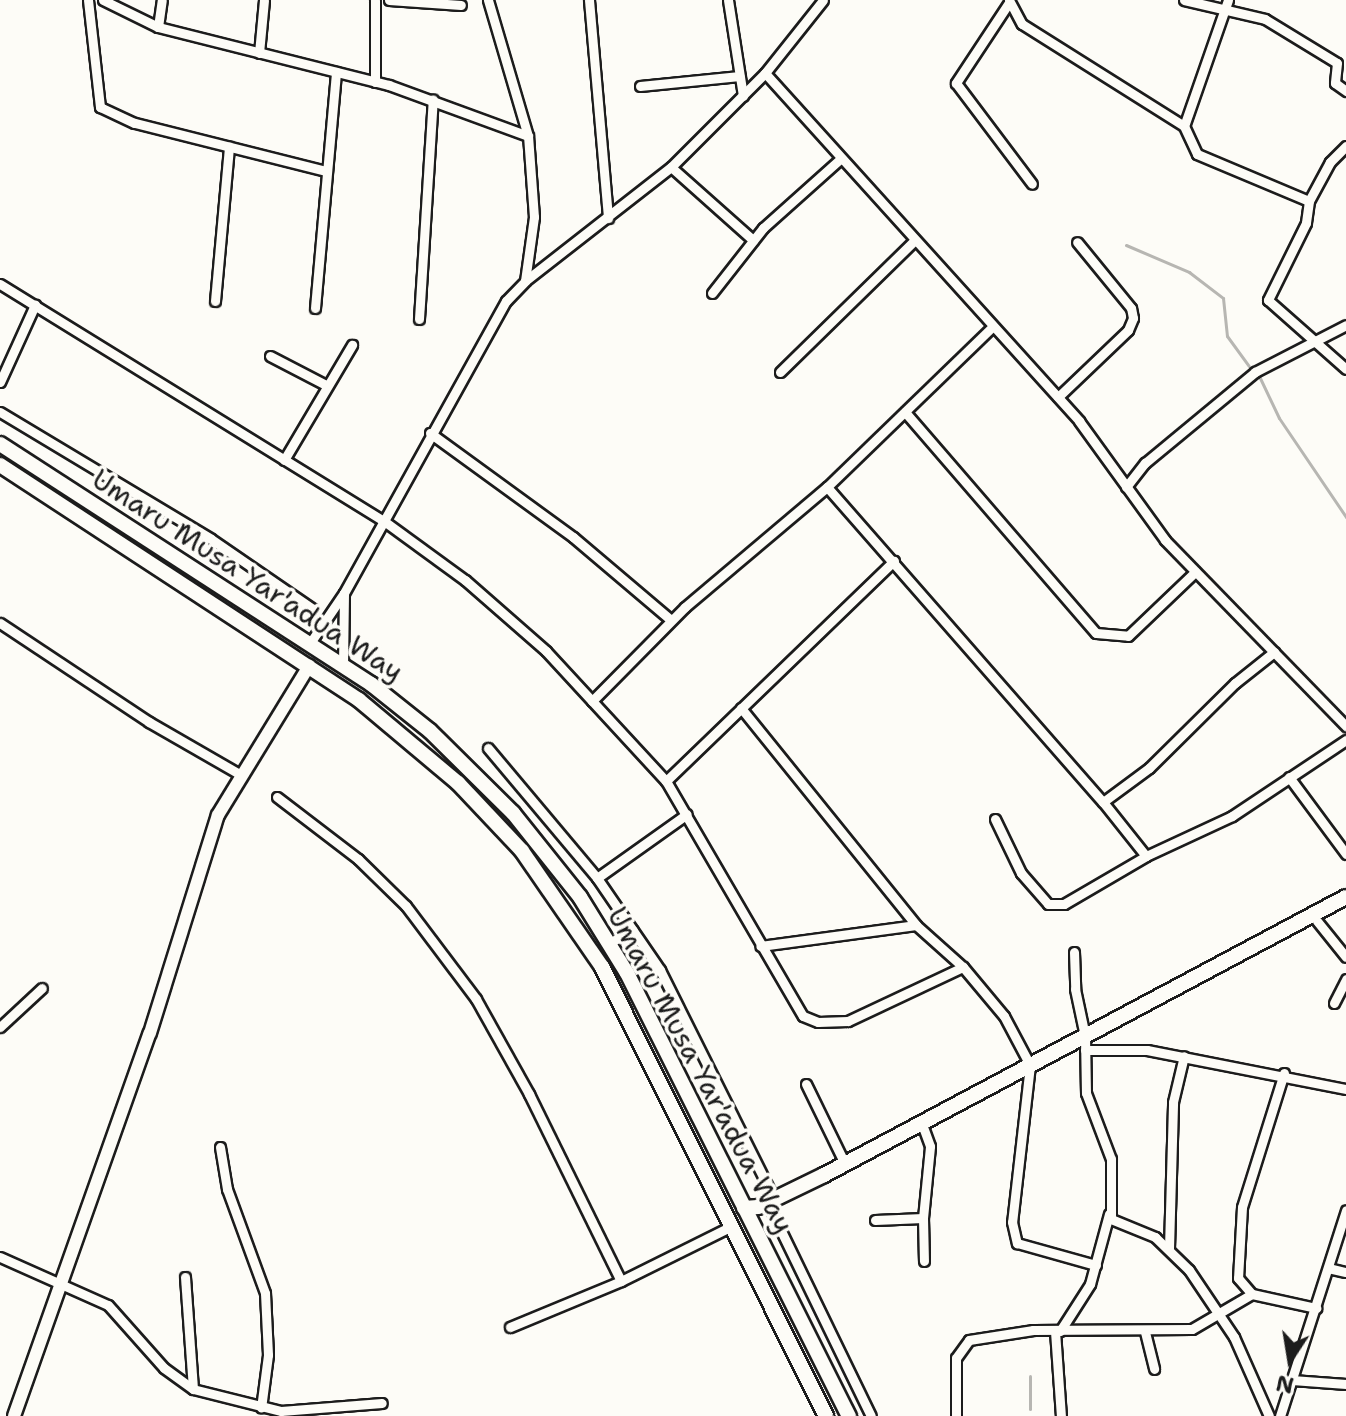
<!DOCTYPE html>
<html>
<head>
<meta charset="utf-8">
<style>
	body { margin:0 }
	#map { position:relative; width:1346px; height:1416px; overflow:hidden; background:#fdfcf7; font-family:"Shantell Sans",sans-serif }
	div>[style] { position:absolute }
	.stream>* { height:3px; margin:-1.5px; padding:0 1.5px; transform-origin:1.5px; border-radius:1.5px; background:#b7b6b2 }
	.roads { filter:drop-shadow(2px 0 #1c1c1c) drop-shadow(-2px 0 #1c1c1c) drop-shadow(0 2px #1c1c1c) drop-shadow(0 -2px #1c1c1c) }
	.minor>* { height:9px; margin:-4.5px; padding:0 4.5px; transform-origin:4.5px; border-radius:4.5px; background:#fdfcf7 }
	.tertiary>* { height:12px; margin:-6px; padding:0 6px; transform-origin:6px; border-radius:6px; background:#fdfcf7 }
	.secondary>* { height:14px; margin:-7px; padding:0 7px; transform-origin:7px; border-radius:7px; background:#fdfcf7 }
	.primary>* { height:14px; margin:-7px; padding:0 7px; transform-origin:7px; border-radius:7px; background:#fdfcf7 }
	span { translate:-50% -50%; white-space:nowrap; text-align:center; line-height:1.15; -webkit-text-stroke:7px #fdfcf7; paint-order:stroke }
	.street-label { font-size:28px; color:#1c1c1c }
	.north { position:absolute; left:1250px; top:1320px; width:80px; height:80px; -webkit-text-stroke:6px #fdfcf7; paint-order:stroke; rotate:192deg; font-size:22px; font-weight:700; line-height:32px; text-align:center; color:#1c1c1c }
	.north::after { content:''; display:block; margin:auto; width:28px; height:36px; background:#1c1c1c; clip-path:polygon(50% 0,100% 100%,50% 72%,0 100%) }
</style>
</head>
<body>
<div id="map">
	<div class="stream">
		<div style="left:1126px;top:245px;width:69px;rotate:23.2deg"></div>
		<div style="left:1189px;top:272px;width:43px;rotate:37.4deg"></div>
		<div style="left:1223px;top:298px;width:38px;rotate:84deg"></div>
		<div style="left:1227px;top:336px;width:37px;rotate:54deg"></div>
		<div style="left:1260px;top:378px;width:44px;rotate:64.6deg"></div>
		<div style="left:1279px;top:418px;width:120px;rotate:55.9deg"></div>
		<div style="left:1030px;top:1376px;width:33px;rotate:90deg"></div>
	</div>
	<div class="roads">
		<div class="minor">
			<div style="left:88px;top:0;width:108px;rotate:83.6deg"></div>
			<div style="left:100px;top:107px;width:38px;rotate:25deg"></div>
			<div style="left:135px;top:123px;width:197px;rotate:14.1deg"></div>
			<div style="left:103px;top:0;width:61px;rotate:26.1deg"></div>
			<div style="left:158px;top:27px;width:238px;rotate:14.1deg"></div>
			<div style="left:389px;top:85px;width:148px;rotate:20.1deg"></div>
			<div style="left:389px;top:0;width:72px;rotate:4deg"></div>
			<div style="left:589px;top:0;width:219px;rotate:85deg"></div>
			<div style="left:728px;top:0;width:97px;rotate:81.1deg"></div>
			<div style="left:1009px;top:0;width:27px;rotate:62deg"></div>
			<div style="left:1022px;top:24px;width:191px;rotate:32.2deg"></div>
			<div style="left:1184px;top:0;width:83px;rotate:13.2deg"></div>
			<div style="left:1265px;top:19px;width:84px;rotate:31.4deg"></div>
			<div style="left:1337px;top:63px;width:20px;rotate:96deg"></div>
			<div style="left:1335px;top:83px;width:14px;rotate:36deg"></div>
			<div style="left:1228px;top:0;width:133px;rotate:109.2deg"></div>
			<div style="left:1184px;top:126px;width:31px;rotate:65deg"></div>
			<div style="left:1197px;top:154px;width:121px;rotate:22.8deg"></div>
			<div style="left:1008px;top:4px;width:95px;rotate:123.4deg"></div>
			<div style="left:956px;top:83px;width:126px;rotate:53deg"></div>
			<div style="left:158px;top:27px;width:27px;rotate:-82deg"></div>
			<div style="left:259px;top:53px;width:53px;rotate:-84.6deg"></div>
			<div style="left:765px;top:73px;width:469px;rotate:47.9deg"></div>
			<div style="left:1079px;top:421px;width:147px;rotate:54.1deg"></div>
			<div style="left:1165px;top:540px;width:260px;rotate:45.8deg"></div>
			<div style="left:375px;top:82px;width:82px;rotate:-90deg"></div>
			<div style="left:640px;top:86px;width:100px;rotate:-5.7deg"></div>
			<div style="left:1346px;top:146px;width:23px;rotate:135deg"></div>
			<div style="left:1330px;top:162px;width:44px;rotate:118.3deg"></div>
			<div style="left:1309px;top:201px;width:22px;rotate:98deg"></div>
			<div style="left:1306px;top:223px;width:86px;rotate:116.3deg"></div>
			<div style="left:1268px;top:300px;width:104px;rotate:41.5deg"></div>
			<div style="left:671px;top:167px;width:110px;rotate:41.7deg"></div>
			<div style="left:525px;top:281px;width:185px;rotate:-38deg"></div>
			<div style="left:671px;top:167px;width:133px;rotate:-45deg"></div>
			<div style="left:765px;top:73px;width:93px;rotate:-51.5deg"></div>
			<div style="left:0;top:284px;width:451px;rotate:31.7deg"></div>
			<div style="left:384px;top:521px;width:100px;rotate:36.1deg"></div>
			<div style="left:465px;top:580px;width:108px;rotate:41.2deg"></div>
			<div style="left:546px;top:651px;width:177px;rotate:47.3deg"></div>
			<div style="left:666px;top:781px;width:272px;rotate:59.8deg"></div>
			<div style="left:803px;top:1016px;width:16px;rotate:22deg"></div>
			<div style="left:818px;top:1022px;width:30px;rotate:-2deg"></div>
			<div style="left:848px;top:1021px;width:127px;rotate:-25.2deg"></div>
			<div style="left:712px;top:293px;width:83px;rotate:-51.9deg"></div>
			<div style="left:763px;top:228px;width:102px;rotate:-41.8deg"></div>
			<div style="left:215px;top:301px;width:155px;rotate:-84.8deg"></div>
			<div style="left:315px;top:308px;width:237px;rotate:-84.9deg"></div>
			<div style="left:419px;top:319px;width:220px;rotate:-86.4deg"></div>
			<div style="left:270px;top:356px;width:63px;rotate:27.4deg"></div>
			<div style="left:780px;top:372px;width:187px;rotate:-44.4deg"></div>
			<div style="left:0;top:382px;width:85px;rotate:-65.6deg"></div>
			<div style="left:1058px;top:397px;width:97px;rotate:-43.7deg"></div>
			<div style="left:1128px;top:330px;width:13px;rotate:-67deg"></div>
			<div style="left:1133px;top:318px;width:10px;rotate:-101deg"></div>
			<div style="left:1131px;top:308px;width:85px;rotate:-129.3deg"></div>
			<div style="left:0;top:412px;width:246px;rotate:31deg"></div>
			<div style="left:211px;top:539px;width:124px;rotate:34.5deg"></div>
			<div style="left:905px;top:412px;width:292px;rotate:49.2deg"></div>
			<div style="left:1096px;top:633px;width:32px;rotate:5deg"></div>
			<div style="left:1128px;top:636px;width:93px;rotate:-43.7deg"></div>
			<div style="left:430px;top:433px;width:177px;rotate:36deg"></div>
			<div style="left:573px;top:537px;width:128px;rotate:40.3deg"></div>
			<div style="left:284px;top:460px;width:134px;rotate:-59.4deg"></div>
			<div style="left:827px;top:487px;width:419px;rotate:48.8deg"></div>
			<div style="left:1103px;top:802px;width:57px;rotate:-36.5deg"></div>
			<div style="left:1149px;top:768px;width:121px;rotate:-44.7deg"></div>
			<div style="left:1235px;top:683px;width:50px;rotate:-38.5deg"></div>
			<div style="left:1126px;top:487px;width:31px;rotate:-52deg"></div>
			<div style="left:1145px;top:463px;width:143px;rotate:-39.6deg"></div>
			<div style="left:1255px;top:372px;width:102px;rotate:-27.3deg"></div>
			<div style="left:0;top:623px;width:179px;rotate:33.6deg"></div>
			<div style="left:149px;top:722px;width:106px;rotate:29.9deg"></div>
			<div style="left:310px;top:643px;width:60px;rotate:-55.8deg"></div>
			<div style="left:343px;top:665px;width:72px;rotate:-89.2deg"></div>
			<div style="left:344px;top:593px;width:334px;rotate:-61deg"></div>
			<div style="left:506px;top:301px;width:28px;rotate:-46deg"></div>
			<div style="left:525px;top:281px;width:65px;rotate:-82deg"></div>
			<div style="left:534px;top:217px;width:81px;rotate:-94.2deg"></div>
			<div style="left:528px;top:136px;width:142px;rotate:-106.4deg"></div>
			<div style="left:592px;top:701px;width:132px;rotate:-45.3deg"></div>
			<div style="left:685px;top:607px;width:186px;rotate:-40.2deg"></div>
			<div style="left:827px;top:487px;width:231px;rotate:-44.1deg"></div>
			<div style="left:741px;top:708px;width:279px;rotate:51.1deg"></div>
			<div style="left:916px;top:925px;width:157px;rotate:172.3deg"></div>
			<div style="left:488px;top:748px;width:170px;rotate:50deg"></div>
			<div style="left:597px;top:878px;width:112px;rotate:55.6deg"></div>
			<div style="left:660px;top:970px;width:256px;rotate:63.5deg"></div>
			<div style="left:1289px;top:777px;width:96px;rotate:53.5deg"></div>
			<div style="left:666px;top:781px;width:317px;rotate:-44deg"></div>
			<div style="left:277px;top:797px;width:102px;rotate:37.4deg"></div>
			<div style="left:358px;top:859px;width:67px;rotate:44.4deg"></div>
			<div style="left:406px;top:906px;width:116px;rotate:53deg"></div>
			<div style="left:476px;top:999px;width:109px;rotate:60.8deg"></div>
			<div style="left:529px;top:1094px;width:208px;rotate:63.8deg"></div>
			<div style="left:621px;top:1281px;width:124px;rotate:-26.4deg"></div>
			<div style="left:1103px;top:802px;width:69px;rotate:51.5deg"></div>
			<div style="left:995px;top:819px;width:60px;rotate:64.3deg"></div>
			<div style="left:1021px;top:873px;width:41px;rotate:48.9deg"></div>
			<div style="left:1048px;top:904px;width:16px"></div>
			<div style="left:1064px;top:904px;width:95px;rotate:-30.3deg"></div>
			<div style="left:1146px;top:856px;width:95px;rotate:-24.9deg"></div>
			<div style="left:1232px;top:816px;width:137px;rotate:-33.7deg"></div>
			<div style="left:597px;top:878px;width:110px;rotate:-35.4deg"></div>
			<div style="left:1317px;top:921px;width:46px;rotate:51.1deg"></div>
			<div style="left:916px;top:925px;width:63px;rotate:41.8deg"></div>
			<div style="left:963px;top:967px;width:64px;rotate:50.1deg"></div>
			<div style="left:1004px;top:1016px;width:55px;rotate:62deg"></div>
			<div style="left:1030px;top:1065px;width:158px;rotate:96.5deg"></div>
			<div style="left:1012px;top:1222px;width:22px;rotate:77deg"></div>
			<div style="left:1017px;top:1243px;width:82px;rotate:15.6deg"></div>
			<div style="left:609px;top:943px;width:27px;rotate:-28deg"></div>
			<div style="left:1074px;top:952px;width:37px;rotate:88deg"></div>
			<div style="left:1075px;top:989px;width:48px;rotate:78deg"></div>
			<div style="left:1085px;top:1036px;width:57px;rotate:89deg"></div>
			<div style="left:1086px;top:1093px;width:71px;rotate:69.3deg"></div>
			<div style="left:1111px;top:1159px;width:60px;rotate:90deg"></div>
			<div style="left:1111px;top:1219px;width:48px;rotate:22.2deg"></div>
			<div style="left:1155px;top:1237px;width:47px;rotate:44.1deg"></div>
			<div style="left:1189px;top:1270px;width:81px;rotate:56.1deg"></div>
			<div style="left:1234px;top:1337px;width:86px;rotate:66.1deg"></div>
			<div style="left:1334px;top:1003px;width:27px;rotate:-63deg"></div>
			<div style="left:0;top:1027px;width:57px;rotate:-42.9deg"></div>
			<div style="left:1085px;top:1050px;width:62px"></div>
			<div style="left:1147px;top:1050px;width:203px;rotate:11.1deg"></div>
			<div style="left:1284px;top:1073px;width:140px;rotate:107.4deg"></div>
			<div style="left:1242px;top:1207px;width:71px;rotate:93.2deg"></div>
			<div style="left:1238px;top:1278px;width:21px;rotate:49deg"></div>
			<div style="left:1252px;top:1294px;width:66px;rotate:12.3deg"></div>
			<div style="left:806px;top:1084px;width:89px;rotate:64deg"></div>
			<div style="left:220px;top:1147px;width:43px;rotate:80.5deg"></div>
			<div style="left:227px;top:1189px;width:111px;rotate:69.9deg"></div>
			<div style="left:265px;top:1293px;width:62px;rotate:87.2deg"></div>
			<div style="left:268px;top:1355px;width:53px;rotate:97.5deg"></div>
			<div style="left:769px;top:1206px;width:233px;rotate:64.1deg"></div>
			<div style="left:923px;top:1218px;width:43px;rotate:88.7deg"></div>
			<div style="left:875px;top:1220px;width:48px;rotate:-2.4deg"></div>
			<div style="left:923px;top:1218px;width:72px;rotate:-84.4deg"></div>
			<div style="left:930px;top:1146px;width:20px;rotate:-110deg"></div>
			<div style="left:1169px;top:1248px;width:146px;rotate:-88.4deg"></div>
			<div style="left:1173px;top:1102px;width:47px;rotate:-76.6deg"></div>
			<div style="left:0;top:1257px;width:118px;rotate:24deg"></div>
			<div style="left:108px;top:1305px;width:84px;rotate:48.4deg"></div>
			<div style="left:164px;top:1368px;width:36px;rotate:36deg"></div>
			<div style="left:193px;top:1389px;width:91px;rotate:14deg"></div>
			<div style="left:281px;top:1411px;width:101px;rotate:-4.5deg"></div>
			<div style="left:1328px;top:1268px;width:18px;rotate:13deg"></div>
			<div style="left:185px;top:1277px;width:112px;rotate:85.9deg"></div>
			<div style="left:510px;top:1327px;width:120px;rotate:-22.5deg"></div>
			<div style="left:1055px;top:1331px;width:85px;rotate:86deg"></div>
			<div style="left:1060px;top:1331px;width:56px;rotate:-57.4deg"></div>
			<div style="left:1090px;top:1284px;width:73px;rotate:-74.8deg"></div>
			<div style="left:1145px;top:1332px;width:38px;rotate:76deg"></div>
			<div style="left:1292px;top:1380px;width:54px;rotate:4.2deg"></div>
			<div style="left:956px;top:1416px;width:58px;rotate:-90deg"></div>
			<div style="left:956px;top:1358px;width:22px;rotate:-54deg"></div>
			<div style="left:969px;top:1340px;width:65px;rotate:-8.9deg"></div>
			<div style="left:1033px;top:1330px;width:159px;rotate:-0.4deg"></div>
			<div style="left:1192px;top:1329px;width:69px;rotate:-30.3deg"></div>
			<div style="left:1280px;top:1416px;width:216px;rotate:-72.2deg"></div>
		</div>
		<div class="tertiary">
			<div style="left:14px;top:1416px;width:406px;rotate:-70.5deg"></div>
			<div style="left:150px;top:1033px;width:228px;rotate:-72.7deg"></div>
			<div style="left:218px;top:815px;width:175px;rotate:-58.6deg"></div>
		</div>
		<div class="secondary">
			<div style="left:744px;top:1208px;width:14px;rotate:-4deg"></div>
			<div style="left:758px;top:1207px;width:73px;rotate:-25.9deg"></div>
			<div style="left:824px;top:1175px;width:591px;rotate:-28.04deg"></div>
		</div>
		<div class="primary">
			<div style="left:0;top:444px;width:442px;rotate:32.9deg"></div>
			<div style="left:371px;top:684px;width:75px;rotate:38.5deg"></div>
			<div style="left:430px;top:731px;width:117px;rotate:44.7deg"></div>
			<div style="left:513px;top:813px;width:107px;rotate:51.4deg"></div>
			<div style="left:580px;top:897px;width:89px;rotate:58.3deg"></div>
			<div style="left:627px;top:973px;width:496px;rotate:63.4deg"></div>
			<div style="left:0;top:465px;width:429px;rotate:33.2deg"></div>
			<div style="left:359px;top:700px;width:129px;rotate:40deg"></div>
			<div style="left:458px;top:783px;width:93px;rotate:46.7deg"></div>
			<div style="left:522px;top:851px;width:141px;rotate:55.4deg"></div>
			<div style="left:602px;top:967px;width:502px;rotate:63.49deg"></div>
		</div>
	</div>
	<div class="street-label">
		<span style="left:248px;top:575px;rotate:33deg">Umaru Musa Yar'adua Way</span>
		<span style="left:701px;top:1070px;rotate:62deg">Umaru Musa Yar'adua Way</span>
	</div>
	<div class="north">N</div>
</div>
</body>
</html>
